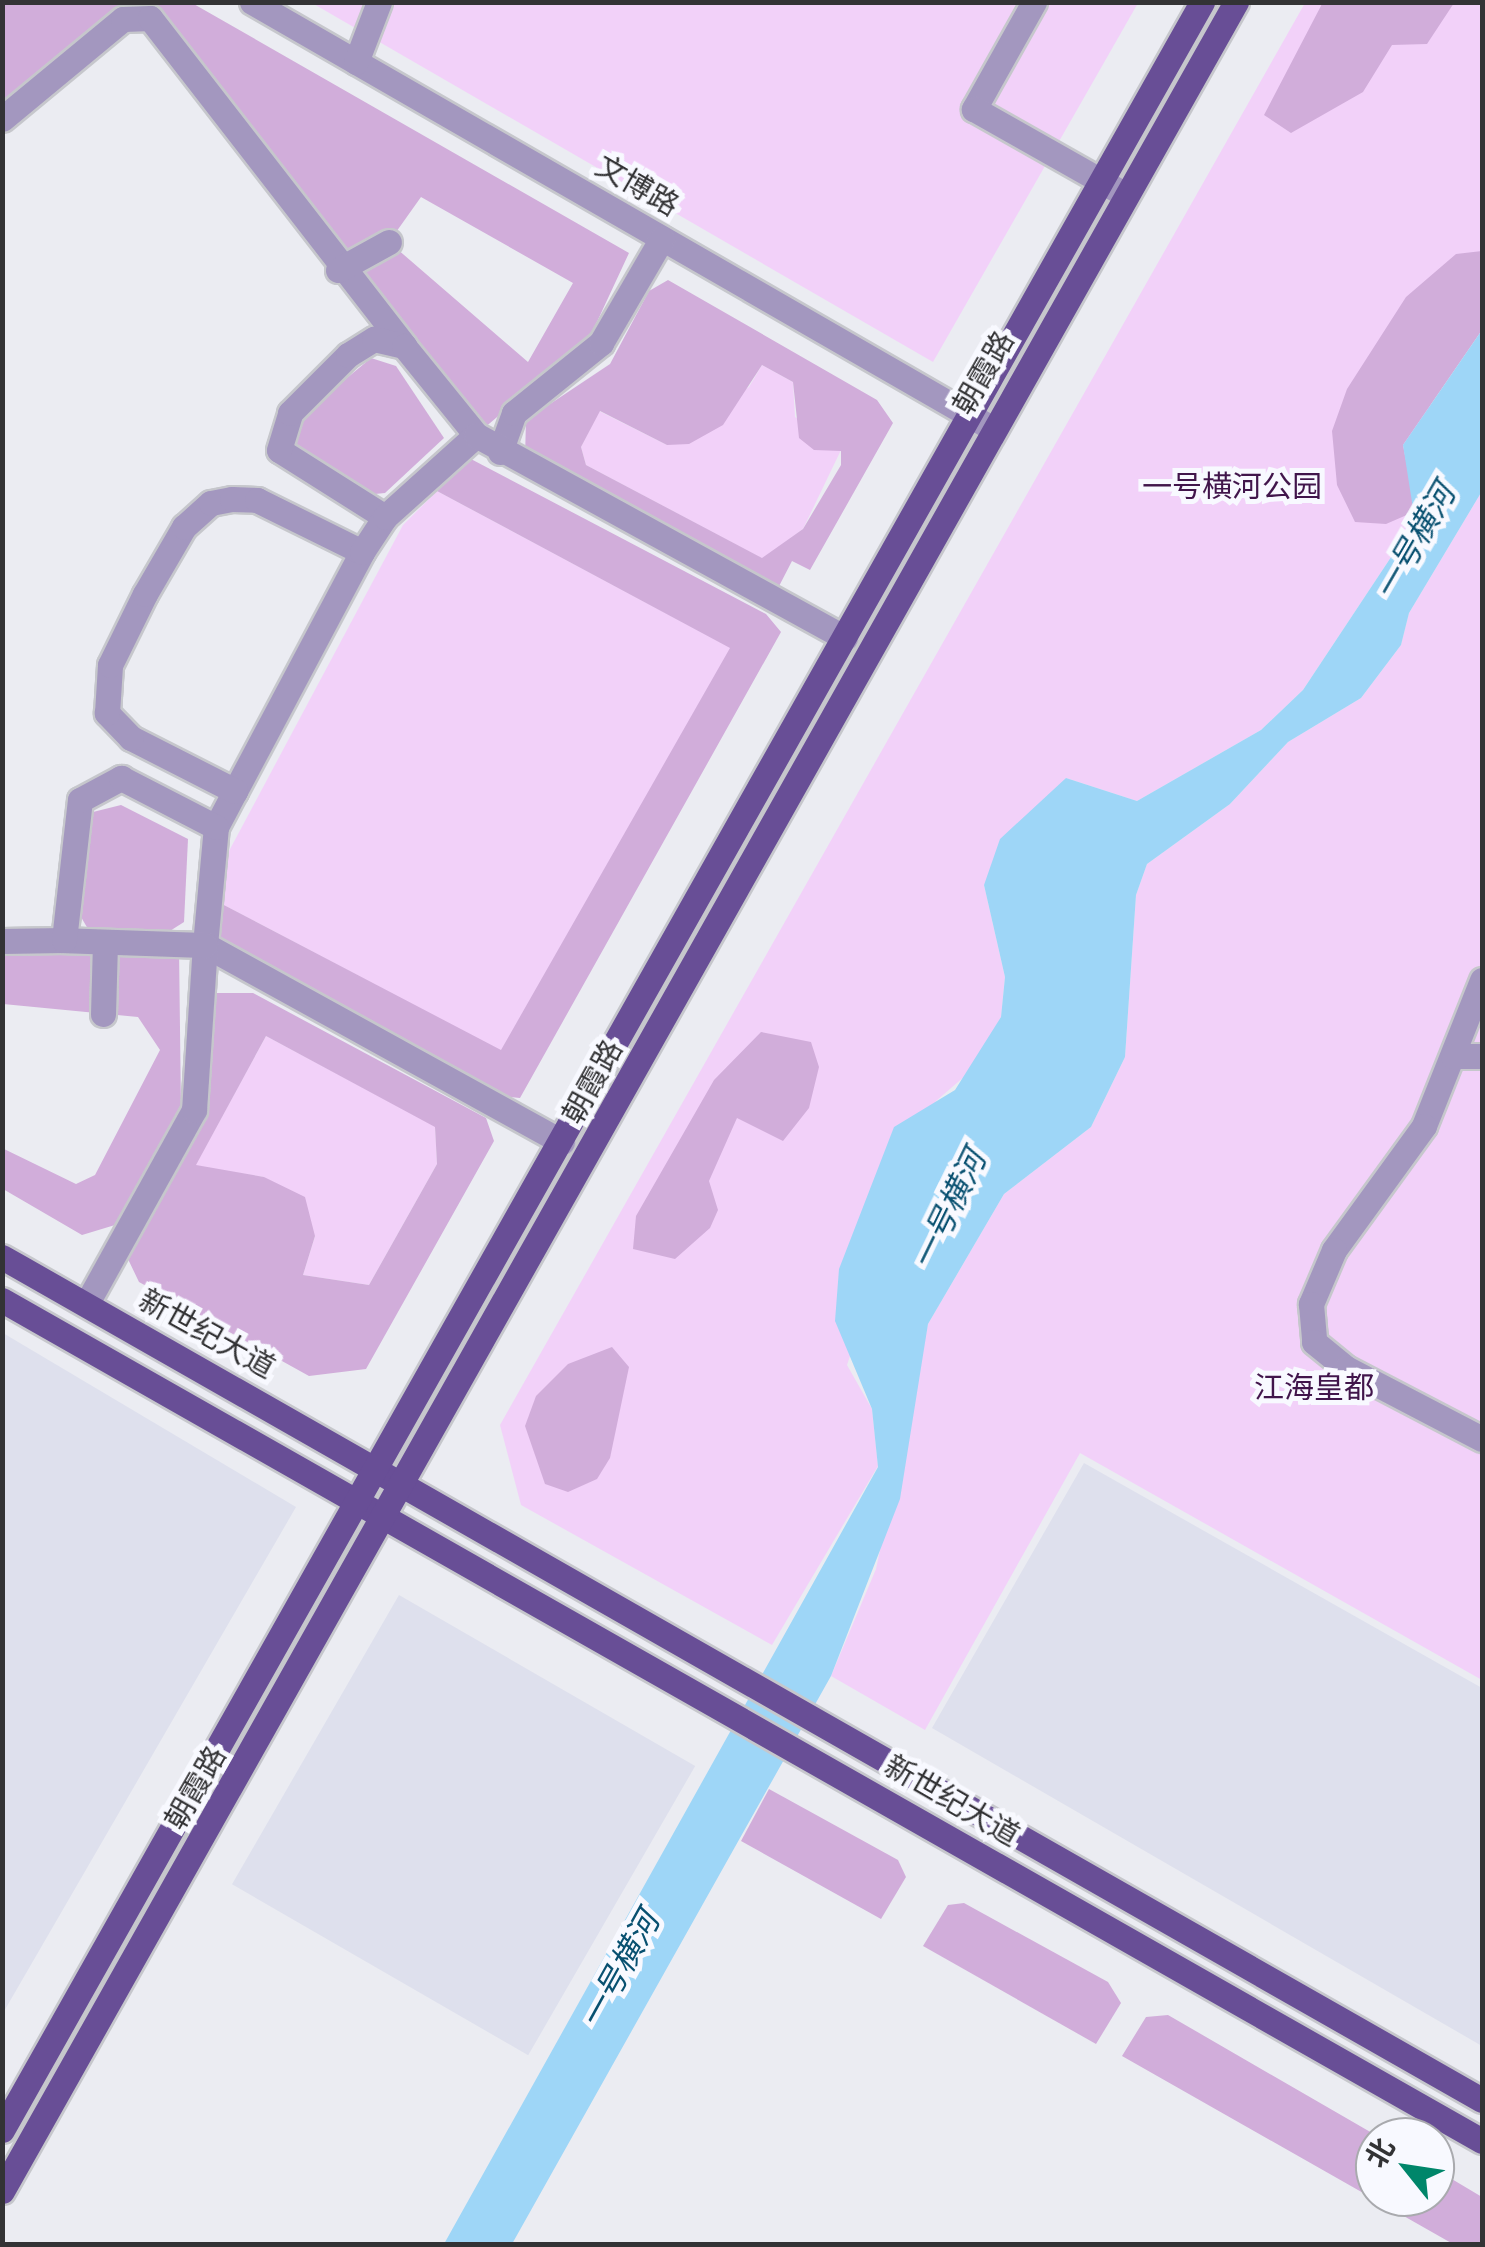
<!DOCTYPE html>
<html>
<head>
<meta charset="utf-8">
<style>
	body { margin:0 }
	#map { position:relative; width:1485px; height:2247px; overflow:hidden; background:#ebecf2; font-family:Jost,"Noto Sans SC",sans-serif }
	div>[style] { position:absolute }
	.built>* { inset:0; background:#dee0ed; transform-origin:0 0 }
	.green>* { inset:0; background:#f2d1f9 }
	.forest>* { inset:0; background:#d1adda }
	.water>* { inset:0; background:#9ed6f7 }
	.roads { filter:drop-shadow(2px 0 #c6c7cc) drop-shadow(-2px 0 #c6c7cc) drop-shadow(0 2px #c6c7cc) drop-shadow(0 -2px #c6c7cc) }
	.minor>* { height:25px; margin:-12.5px; padding:0 12.5px; transform-origin:12.5px; border-radius:12.5px; background:#a397bf }
	.major>* { height:25px; margin:-12.5px; padding:0 12.5px; transform-origin:12.5px; border-radius:12.5px; background:#684e96 }
	span { translate:-50% -50%; white-space:nowrap; text-align:center; line-height:1.15; -webkit-text-stroke:10px #f8f9ff; paint-order:stroke }
	.street-label { font-size:30px; color:#333335 }
	.park-label { font-size:30px; color:#41154b }
	.water-label { font-size:32px; color:#085070; font-style:italic }
	.frame { position:absolute; inset:0; border:5px solid #333335; pointer-events:none }
	.north { position:absolute; left:1355px; top:2117px; width:100px; height:100px; box-sizing:border-box; background:#f8f9ff; border:2px solid #a9aaae; border-radius:50%; rotate:300deg; font-size:28px; font-weight:700; line-height:40px; text-align:center; color:#333335 }
	.north::after { content:''; display:block; margin:auto; width:35px; height:45px; background:#00866a; clip-path:polygon(50% 0,100% 100%,50% 72%,0 100%) }
</style>
</head>
<body>
<div id="map">
	<div class="built">
		<div style="clip-path:polygon(3px 1333px,296px 1507px,3px 2013px)"></div>
		<div style="clip-path:polygon(1084px 1463px,1482px 1688px,1482px 2046px,932px 1728px)"></div>
		<div style="left:399px;top:1595px;width:342px;height:334px;rotate:30deg"></div>
	</div>
	<div class="green">
		<div style="clip-path:polygon(312px 3px,1138px 3px,933px 362px)"></div>
		<div style="clip-path:polygon(1305px 3px,1482px 3px,1482px 330px,1431px 397px,1415px 521px,1303px 690px,1261px 730px,1137px 801px,1066px 778px,984px 885px,1005px 977px,1001px 1017px,972px 1070px,936px 1101px,847px 1365px,872px 1409px,878px 1466px,772px 1645px,521px 1505px,500px 1425px)"></div>
		<div style="clip-path:polygon(762px 365px,793px 382px,795px 417px,841px 450px,803px 529px,763px 559px,586px 465px,581px 447px,599px 411px,667px 445px,749px 387px)"></div>
		<div style="clip-path:polygon(437px 491px,731px 648px,501px 1051px,222px 904px,229px 851px,403px 525px)"></div>
		<div style="clip-path:polygon(1482px 491px,1482px 1680px,1080px 1453px,925px 1730px,831px 1676px,876px 1569px,928px 1324px,1004px 1194px,1091px 1127px,1125px 1057px,1136px 895px,1147px 864px,1230px 804px,1288px 742px,1361px 698px,1401px 645px,1409px 613px)"></div>
		<div style="clip-path:polygon(266px 1036px,435px 1126px,437px 1164px,369px 1285px,303px 1275px,315px 1236px,264px 1177px,195px 1166px)"></div>
	</div>
	<div class="forest">
		<div style="clip-path:polygon(1323px 2px,1454px 3px,1427px 44px,1392px 45px,1363px 92px,1291px 133px,1264px 115px)"></div>
		<div style="clip-path:polygon(evenodd,3px 3px,192px 3px,629px 253px,589px 339px,476px 435px,168px 32px,123px 19px,3px 119px,3px 3px,421px 197px,573px 283px,528px 362px,389px 242px,421px 197px)"></div>
		<div style="clip-path:polygon(1482px 251px,1482px 330px,1403px 445px,1416px 511px,1386px 524px,1355px 522px,1337px 485px,1332px 431px,1347px 389px,1406px 297px,1456px 254px)"></div>
		<div style="clip-path:polygon(evenodd,668px 280px,877px 400px,893px 423px,810px 570px,792px 561px,776px 592px,525px 457px,526px 420px,610px 364px,649px 291px,668px 280px,762px 365px,793px 382px,799px 438px,814px 450px,841px 451px,841px 465px,803px 529px,762px 558px,586px 465px,581px 447px,600px 411px,667px 445px,689px 444px,723px 425px,762px 365px)"></div>
		<div style="clip-path:polygon(371px 358px,396px 366px,444px 438px,385px 493px,365px 495px,293px 451px,293px 442px,306px 412px)"></div>
		<div style="clip-path:polygon(469px 458px,766px 614px,781px 632px,520px 1098px,500px 1096px,217px 943px,222px 904px,501px 1050px,730px 648px,437px 491px)"></div>
		<div style="clip-path:polygon(121px 805px,188px 839px,184px 922px,162px 936px,88px 929px,74px 905px,85px 814px)"></div>
		<div style="clip-path:polygon(3px 940px,179px 947px,181px 1110px,115px 1225px,82px 1235px,3px 1189px,2px 1148px,76px 1184px,95px 1175px,160px 1050px,138px 1017px,3px 1004px)"></div>
		<div style="clip-path:polygon(evenodd,213px 993px,253px 993px,486px 1118px,494px 1141px,366px 1369px,309px 1376px,139px 1282px,127px 1257px,205px 1115px,213px 993px,266px 1036px,435px 1127px,437px 1164px,369px 1285px,303px 1275px,315px 1236px,305px 1197px,264px 1177px,196px 1165px,266px 1036px)"></div>
		<div style="clip-path:polygon(761px 1032px,811px 1042px,819px 1067px,809px 1108px,783px 1141px,737px 1118px,709px 1181px,718px 1210px,710px 1228px,675px 1259px,633px 1249px,636px 1216px,714px 1080px)"></div>
		<div style="clip-path:polygon(612px 1347px,629px 1367px,610px 1458px,597px 1479px,568px 1492px,545px 1484px,525px 1426px,536px 1396px,568px 1364px)"></div>
		<div style="clip-path:polygon(769px 1789px,898px 1860px,906px 1877px,881px 1919px,741px 1841px)"></div>
		<div style="clip-path:polygon(964px 1903px,1108px 1982px,1121px 2003px,1096px 2044px,923px 1946px,948px 1905px)"></div>
		<div style="clip-path:polygon(1168px 2015px,1379px 2137px,1375px 2197px,1435px 2197px,1435px 2169px,1482px 2197px,1482px 2244px,1453px 2244px,1122px 2056px,1146px 2017px)"></div>
	</div>
	<div class="water">
		<div style="clip-path:polygon(1482px 330px,1482px 491px,1409px 613px,1401px 645px,1361px 698px,1288px 742px,1230px 804px,1147px 864px,1136px 895px,1125px 1057px,1091px 1127px,1004px 1194px,928px 1324px,900px 1499px,831px 1676px,512px 2244px,444px 2244px,878px 1467px,872px 1409px,835px 1321px,839px 1269px,894px 1127px,955px 1090px,1001px 1017px,1005px 977px,984px 885px,1000px 839px,1066px 778px,1137px 801px,1261px 730px,1303px 690px,1415px 521px,1403px 445px)"></div>
	</div>
	<div class="roads">
		<div class="minor">
			<div style="left:252px;top:2px;width:852px;rotate:29.94deg"></div>
			<div style="left:1034px;top:2px;width:123px;rotate:119.3deg"></div>
			<div style="left:974px;top:109px;width:172px;rotate:29.5deg"></div>
			<div style="left:356px;top:62px;width:64px;rotate:-69deg"></div>
			<div style="left:2px;top:119px;width:157px;rotate:-39.6deg"></div>
			<div style="left:123px;top:19px;width:27px;rotate:-2deg"></div>
			<div style="left:150px;top:18px;width:415px;rotate:52.2deg"></div>
			<div style="left:338px;top:270px;width:58px;rotate:-28.8deg"></div>
			<div style="left:500px;top:452px;width:41px;rotate:-70.3deg"></div>
			<div style="left:514px;top:413px;width:112px;rotate:-38.8deg"></div>
			<div style="left:601px;top:343px;width:121px;rotate:-59.8deg"></div>
			<div style="left:385px;top:517px;width:125px;rotate:-147.7deg"></div>
			<div style="left:279px;top:450px;width:39px;rotate:-73deg"></div>
			<div style="left:290px;top:413px;width:82px;rotate:-45deg"></div>
			<div style="left:348px;top:355px;width:31px;rotate:-32deg"></div>
			<div style="left:374px;top:339px;width:31px;rotate:13deg"></div>
			<div style="left:404px;top:346px;width:114px;rotate:51deg"></div>
			<div style="left:235px;top:791px;width:271px;rotate:-62deg"></div>
			<div style="left:2px;top:941px;width:62px;rotate:-0.9deg"></div>
			<div style="left:1482px;top:980px;width:157px;rotate:111.7deg"></div>
			<div style="left:1424px;top:1126px;width:153px;rotate:126deg"></div>
			<div style="left:1334px;top:1250px;width:59px;rotate:113.1deg"></div>
			<div style="left:1311px;top:1304px;width:38px;rotate:85deg"></div>
			<div style="left:1314px;top:1342px;width:41px;rotate:39.1deg"></div>
			<div style="left:1346px;top:1368px;width:153px;rotate:27.6deg"></div>
			<div style="left:103px;top:1014px;width:71px;rotate:-88.4deg"></div>
			<div style="left:1453px;top:1056px;width:29px"></div>
			<div style="left:562px;top:1142px;width:408px;rotate:-151.1deg"></div>
			<div style="left:205px;top:945px;width:119px;rotate:-84.7deg"></div>
			<div style="left:216px;top:827px;width:41px;rotate:-62.2deg"></div>
			<div style="left:235px;top:791px;width:117px;rotate:-153deg"></div>
			<div style="left:131px;top:738px;width:35px;rotate:-134deg"></div>
			<div style="left:107px;top:713px;width:48px;rotate:-86.4deg"></div>
			<div style="left:110px;top:665px;width:79px;rotate:-63.8deg"></div>
			<div style="left:145px;top:594px;width:78px;rotate:-59.8deg"></div>
			<div style="left:184px;top:527px;width:36px;rotate:-42deg"></div>
			<div style="left:211px;top:503px;width:21px;rotate:-11deg"></div>
			<div style="left:232px;top:499px;width:25px;rotate:2deg"></div>
			<div style="left:257px;top:500px;width:117px;rotate:26.3deg"></div>
			<div style="left:362px;top:552px;width:42px;rotate:-56.7deg"></div>
			<div style="left:385px;top:517px;width:122px;rotate:-42deg"></div>
			<div style="left:476px;top:435px;width:421px;rotate:28.8deg"></div>
			<div style="left:87px;top:1303px;width:221px;rotate:-61deg"></div>
			<div style="left:194px;top:1110px;width:165px;rotate:-86.2deg"></div>
			<div style="left:205px;top:945px;width:141px;rotate:-178deg"></div>
			<div style="left:64px;top:940px;width:141px;rotate:-83.5deg"></div>
			<div style="left:80px;top:800px;width:47px;rotate:-28.2deg"></div>
			<div style="left:121px;top:778px;width:107px;rotate:27.3deg"></div>
		</div>
		<div class="major">
			<div style="left:2px;top:1257px;width:1703px;rotate:29.67deg"></div>
			<div style="left:2px;top:1300px;width:1702px;rotate:29.61deg"></div>
			<div style="left:2px;top:2130px;width:2443px;rotate:-60.58deg"></div>
			<div style="left:2px;top:2191px;width:2513px;rotate:-60.59deg"></div>
		</div>
	</div>
	<div class="street-label">
		<span style="left:637px;top:186px;rotate:30deg">文博路</span>
		<span style="left:984px;top:373px;rotate:-60deg">朝霞路</span>
		<span style="left:593px;top:1082px;rotate:-61deg">朝霞路</span>
		<span style="left:207px;top:1334px;rotate:29deg">新世纪大道</span>
		<span style="left:196px;top:1788px;rotate:-60deg">朝霞路</span>
		<span style="left:952px;top:1801px;rotate:30deg">新世纪大道</span>
	</div>
	<div class="park-label">
		<span style="left:1232px;top:487px">一号横河公园</span>
		<span style="left:1314px;top:1388px">江海皇都</span>
	</div>
	<div class="water-label">
		<span style="left:1415px;top:542px;rotate:-60deg">一号横河</span>
		<span style="left:949px;top:1210px;rotate:-64deg">一号横河</span>
		<span style="left:620px;top:1970px;rotate:-61deg">一号横河</span>
	</div>
	<div class="frame"></div>
	<div class="north">北</div>
</div>
</body>
</html>
